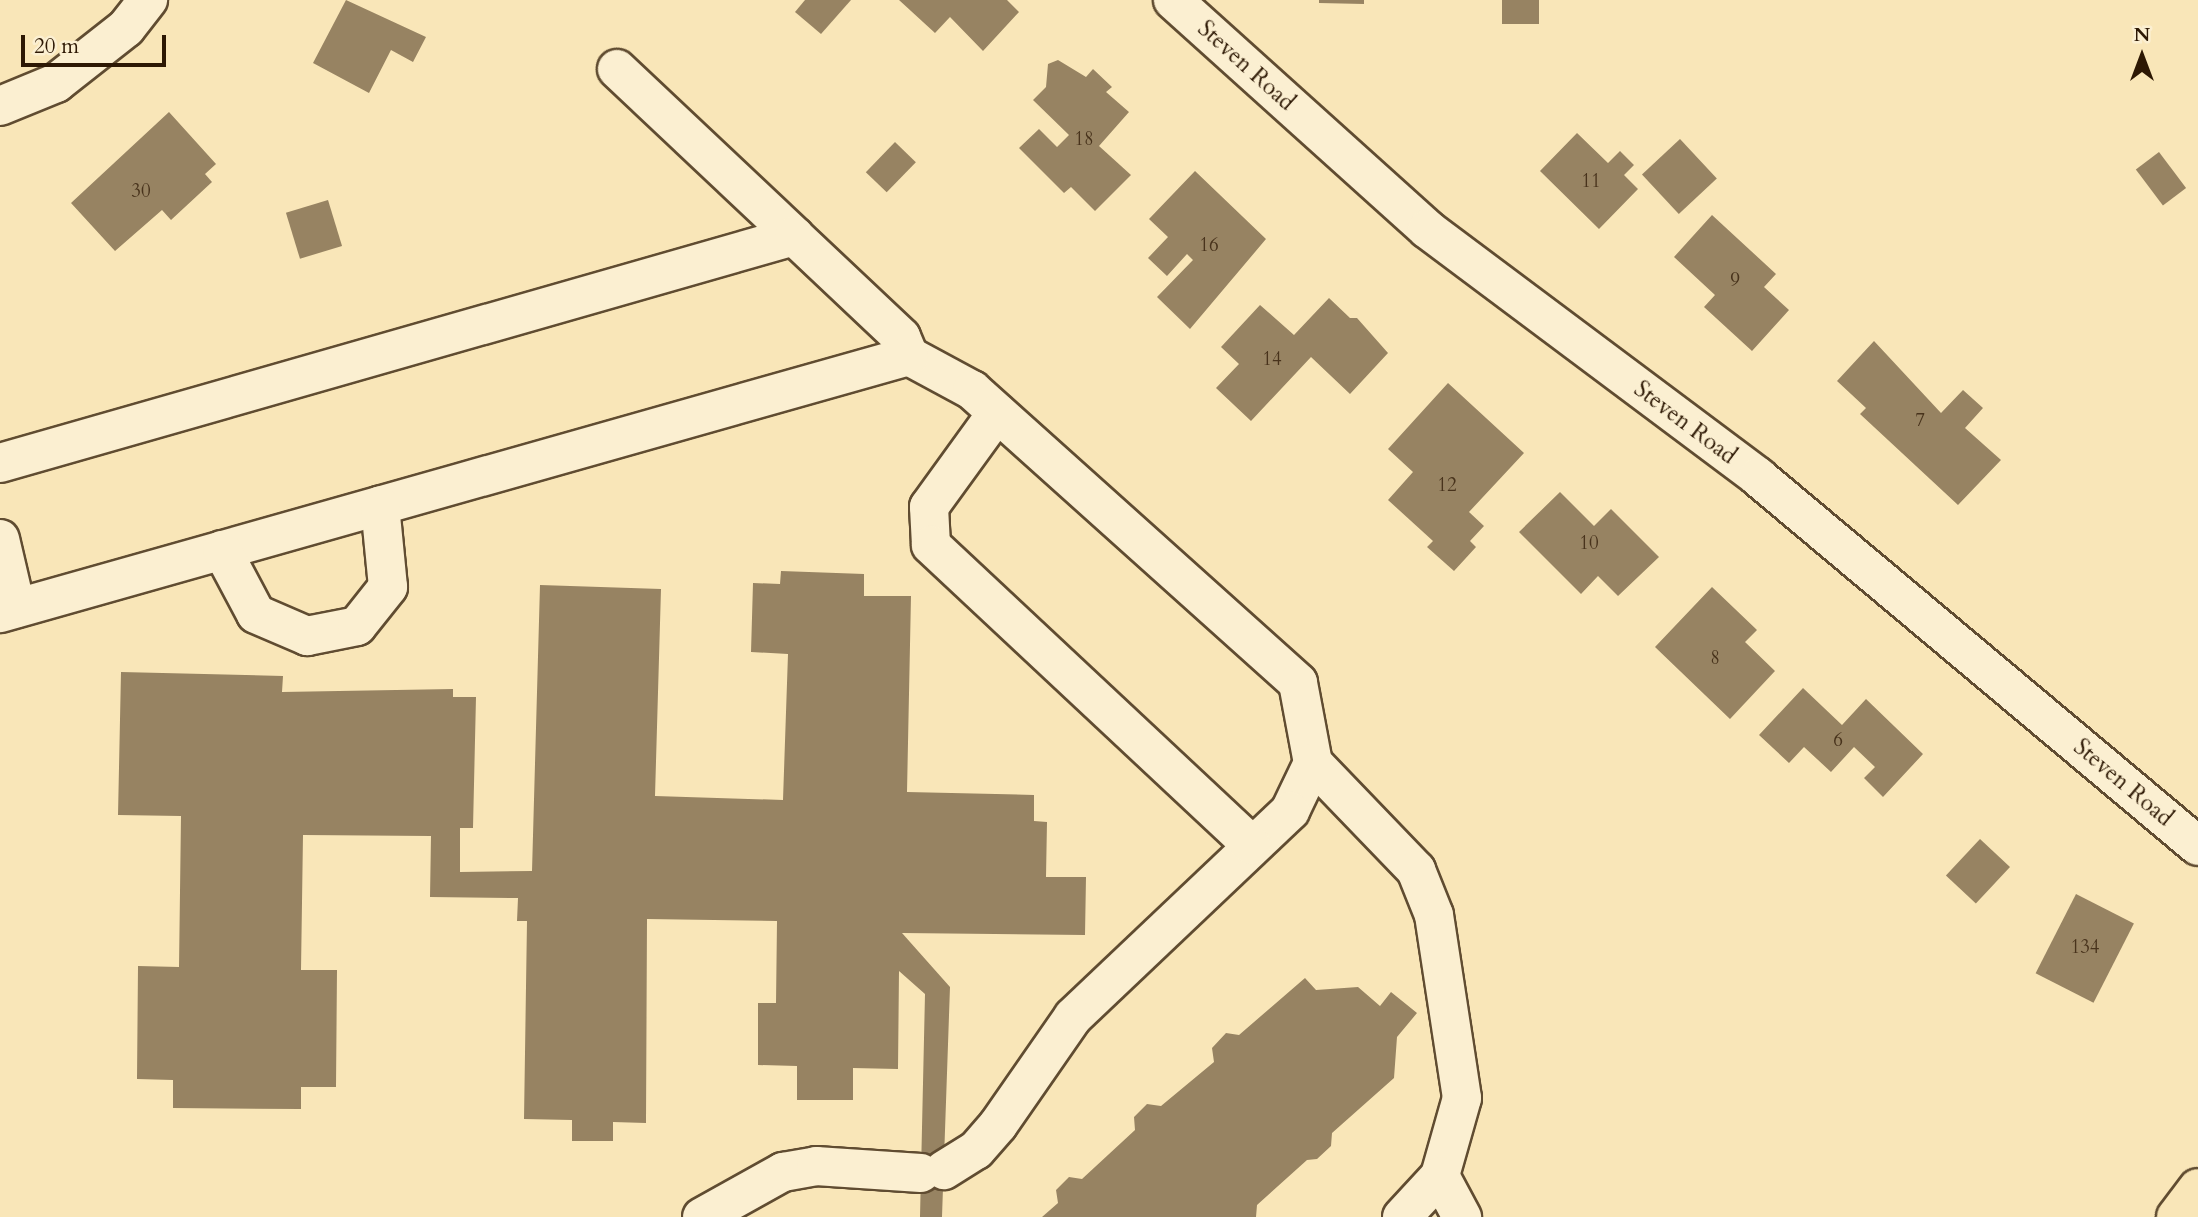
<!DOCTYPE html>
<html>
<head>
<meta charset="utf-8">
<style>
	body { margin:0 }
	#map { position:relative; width:2198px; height:1217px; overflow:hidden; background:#f9e6b8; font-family:Cardo,serif }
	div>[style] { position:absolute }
	.building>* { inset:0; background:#978362; transform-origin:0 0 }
	.roads { filter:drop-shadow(2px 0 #604c31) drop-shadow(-2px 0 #604c31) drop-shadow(0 2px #604c31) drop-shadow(0 -2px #604c31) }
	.minor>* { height:38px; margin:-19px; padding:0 19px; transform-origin:19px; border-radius:19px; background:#fbefd1 }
	.major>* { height:38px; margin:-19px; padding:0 19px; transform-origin:19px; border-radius:19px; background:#f9e6b8 }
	span { translate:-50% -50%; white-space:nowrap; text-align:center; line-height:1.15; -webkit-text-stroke:6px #fbefd1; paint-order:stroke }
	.number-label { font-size:19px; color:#48331c }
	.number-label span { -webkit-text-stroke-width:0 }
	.street-label { font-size:23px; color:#2d1804 }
	.north { position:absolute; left:2107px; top:21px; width:70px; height:70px; -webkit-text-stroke:5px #fbefd1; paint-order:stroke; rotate:0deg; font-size:19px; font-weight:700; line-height:28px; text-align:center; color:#2d1804 }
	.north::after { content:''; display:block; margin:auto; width:24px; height:32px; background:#2d1804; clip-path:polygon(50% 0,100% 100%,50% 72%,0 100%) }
	.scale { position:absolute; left:21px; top:35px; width:145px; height:32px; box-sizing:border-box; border:4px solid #2d1804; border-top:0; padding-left:9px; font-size:21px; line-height:24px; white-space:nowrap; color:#2d1804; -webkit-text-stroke:5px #fbefd1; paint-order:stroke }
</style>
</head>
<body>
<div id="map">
	<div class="building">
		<div style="clip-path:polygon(346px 0,426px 37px,413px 62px,391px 50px,369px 93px,313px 63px)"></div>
		<div style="clip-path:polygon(805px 0,851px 0,821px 34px,795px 12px)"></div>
		<div style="clip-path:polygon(899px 0,1007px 0,1019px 12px,983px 51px,950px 17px,935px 33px)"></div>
		<div style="clip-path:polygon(1319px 0,1364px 0,1364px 4px,1319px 3px)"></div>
		<div style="left:1502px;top:0;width:37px;height:24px"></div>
		<div style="clip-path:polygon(1058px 60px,1086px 77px,1093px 69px,1112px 87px,1106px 92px,1129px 112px,1099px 146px,1131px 175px,1095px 211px,1071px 187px,1064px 193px,1019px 148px,1039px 129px,1057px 147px,1069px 135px,1033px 100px,1046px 87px,1048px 64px)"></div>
		<div style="clip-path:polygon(169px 112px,216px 164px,205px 174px,212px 182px,171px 220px,162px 210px,115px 251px,71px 203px)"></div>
		<div style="clip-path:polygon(1577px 133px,1608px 163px,1620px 151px,1634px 165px,1624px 175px,1638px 189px,1599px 229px,1540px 171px)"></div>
		<div style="left:1680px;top:139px;width:54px;height:52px;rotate:47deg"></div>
		<div style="left:895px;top:142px;width:29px;height:42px;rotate:44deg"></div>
		<div style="left:2159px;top:152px;width:45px;height:29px;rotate:53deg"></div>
		<div style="clip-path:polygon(1195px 171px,1266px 239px,1190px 329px,1157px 297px,1193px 260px,1187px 254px,1167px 276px,1148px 258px,1168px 237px,1149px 219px)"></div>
		<div style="left:328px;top:200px;width:48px;height:44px;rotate:73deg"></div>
		<div style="clip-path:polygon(1712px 215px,1776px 274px,1764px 287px,1789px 310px,1752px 351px,1704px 307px,1715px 295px,1674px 257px)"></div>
		<div style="clip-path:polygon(1329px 298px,1350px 318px,1357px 318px,1388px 353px,1350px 394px,1311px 357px,1251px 421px,1216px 388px,1239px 364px,1221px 347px,1260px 305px,1294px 335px)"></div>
		<div style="clip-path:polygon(1874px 341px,1941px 413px,1963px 390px,1983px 408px,1965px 428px,2001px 460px,1958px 505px,1860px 414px,1866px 408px,1837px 381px)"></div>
		<div style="clip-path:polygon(1448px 383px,1524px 453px,1469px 512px,1484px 526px,1470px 541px,1476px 547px,1454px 571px,1427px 547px,1433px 541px,1388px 500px,1413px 472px,1388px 449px)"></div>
		<div style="clip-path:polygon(1560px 492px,1594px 526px,1611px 509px,1659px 557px,1618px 596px,1598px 576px,1581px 594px,1519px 532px)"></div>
		<div style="clip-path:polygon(781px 571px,864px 574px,864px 596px,911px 596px,907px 792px,1034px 795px,1034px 821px,1047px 822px,1046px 877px,1086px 877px,1085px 935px,902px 933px,950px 987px,942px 1217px,920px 1217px,925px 994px,899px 971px,898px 1069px,853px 1068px,853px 1100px,797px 1100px,797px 1066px,758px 1065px,758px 1003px,776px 1003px,777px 921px,647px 919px,646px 1123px,613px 1122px,613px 1141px,572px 1141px,572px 1120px,524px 1119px,527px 921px,517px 921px,518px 898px,430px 897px,431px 836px,303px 835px,301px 970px,337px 970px,336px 1087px,301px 1087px,301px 1109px,173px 1108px,173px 1080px,137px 1079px,138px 966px,179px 967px,181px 816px,118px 815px,121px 672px,283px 676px,282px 692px,453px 689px,453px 697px,476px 697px,473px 828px,460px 828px,460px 872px,532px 871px,540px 585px,661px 589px,655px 796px,783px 800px,788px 654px,751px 652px,753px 583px,780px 584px)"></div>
		<div style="clip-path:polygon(1712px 587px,1757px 630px,1745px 642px,1775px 671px,1730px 719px,1655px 647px)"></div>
		<div style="clip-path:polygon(1803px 688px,1842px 725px,1866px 699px,1923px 754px,1883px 797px,1864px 778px,1875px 767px,1854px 747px,1831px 772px,1804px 747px,1789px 763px,1759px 735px)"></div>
		<div style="left:1980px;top:839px;width:41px;height:50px;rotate:43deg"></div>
		<div style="left:2076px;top:894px;width:65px;height:89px;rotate:27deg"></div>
		<div style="clip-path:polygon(1305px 978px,1316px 990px,1358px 987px,1380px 1006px,1391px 992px,1417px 1013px,1397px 1037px,1394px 1078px,1332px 1133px,1331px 1146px,1317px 1159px,1307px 1160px,1257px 1205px,1256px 1217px,1042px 1217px,1058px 1203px,1056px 1190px,1069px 1177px,1082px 1179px,1135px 1130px,1134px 1117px,1147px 1104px,1161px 1106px,1214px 1062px,1212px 1048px,1226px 1033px,1239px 1035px)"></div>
	</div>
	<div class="roads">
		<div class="minor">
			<div style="left:1173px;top:0;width:342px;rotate:42deg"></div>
			<div style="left:1427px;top:229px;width:414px;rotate:36.8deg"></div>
			<div style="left:1758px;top:477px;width:574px;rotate:39.98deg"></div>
			<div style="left:617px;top:69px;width:243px;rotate:43.3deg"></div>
			<div style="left:0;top:106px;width:61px;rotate:-22.3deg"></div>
			<div style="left:56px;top:83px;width:89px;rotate:-38.2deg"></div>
			<div style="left:126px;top:28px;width:36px;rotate:-52deg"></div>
			<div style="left:909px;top:356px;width:72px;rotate:28.4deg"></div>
			<div style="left:972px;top:390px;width:438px;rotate:41.9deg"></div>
			<div style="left:1298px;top:683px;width:81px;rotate:79.4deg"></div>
			<div style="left:1313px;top:763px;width:53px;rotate:115.6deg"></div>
			<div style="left:1290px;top:811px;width:299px;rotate:136.5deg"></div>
			<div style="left:1073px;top:1017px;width:131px;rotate:124.8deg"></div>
			<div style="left:998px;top:1125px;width:33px;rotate:131deg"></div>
			<div style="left:976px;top:1150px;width:38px;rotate:148deg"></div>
			<div style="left:997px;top:413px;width:116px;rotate:125.9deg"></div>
			<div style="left:929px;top:507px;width:38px;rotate:87deg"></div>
			<div style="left:931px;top:545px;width:439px;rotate:43.1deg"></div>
			<div style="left:0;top:463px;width:826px;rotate:-15.95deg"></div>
			<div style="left:794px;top:236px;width:147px;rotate:43.3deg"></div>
			<div style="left:901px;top:337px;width:21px;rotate:67deg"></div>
			<div style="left:909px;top:356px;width:945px;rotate:164.21deg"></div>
			<div style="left:0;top:539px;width:71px;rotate:76.9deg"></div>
			<div style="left:222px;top:550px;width:72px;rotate:62deg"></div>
			<div style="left:256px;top:614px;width:56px;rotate:23.3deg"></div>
			<div style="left:307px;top:636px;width:51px;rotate:-11.3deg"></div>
			<div style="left:357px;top:626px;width:50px;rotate:-51.5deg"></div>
			<div style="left:388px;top:587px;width:82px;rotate:-95.6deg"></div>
			<div style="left:1313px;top:763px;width:149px;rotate:46.1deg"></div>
			<div style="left:1416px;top:870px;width:48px;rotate:68.2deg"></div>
			<div style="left:1434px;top:915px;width:185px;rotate:81.3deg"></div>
			<div style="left:1462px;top:1098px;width:81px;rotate:105.8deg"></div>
			<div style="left:1440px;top:1176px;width:56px;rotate:132.8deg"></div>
			<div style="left:1440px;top:1176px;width:47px;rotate:61.8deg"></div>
			<div style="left:702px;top:1217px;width:93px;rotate:-29.1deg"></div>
			<div style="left:783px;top:1172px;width:34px;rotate:-10deg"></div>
			<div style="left:816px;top:1166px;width:105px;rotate:3.8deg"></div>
		</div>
		<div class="major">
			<div style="left:2176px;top:1217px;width:36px;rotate:-53deg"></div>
		</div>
	</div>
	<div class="number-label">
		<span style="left:1084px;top:140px">18</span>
		<span style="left:1591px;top:182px">11</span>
		<span style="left:141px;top:192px">30</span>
		<span style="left:1209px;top:246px">16</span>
		<span style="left:1735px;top:281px">9</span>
		<span style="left:1272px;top:360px">14</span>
		<span style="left:1920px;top:421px">7</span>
		<span style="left:1447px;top:486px">12</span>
		<span style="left:1589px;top:544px">10</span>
		<span style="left:1715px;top:659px">8</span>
		<span style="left:1838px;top:741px">6</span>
		<span style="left:2085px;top:948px">134</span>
	</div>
	<div class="street-label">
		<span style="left:1246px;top:66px;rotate:42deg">Steven Road</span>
		<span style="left:1685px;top:423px;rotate:37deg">Steven Road</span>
		<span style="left:2123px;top:783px;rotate:40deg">Steven Road</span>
	</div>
	<div class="north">N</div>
	<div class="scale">20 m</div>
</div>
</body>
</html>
